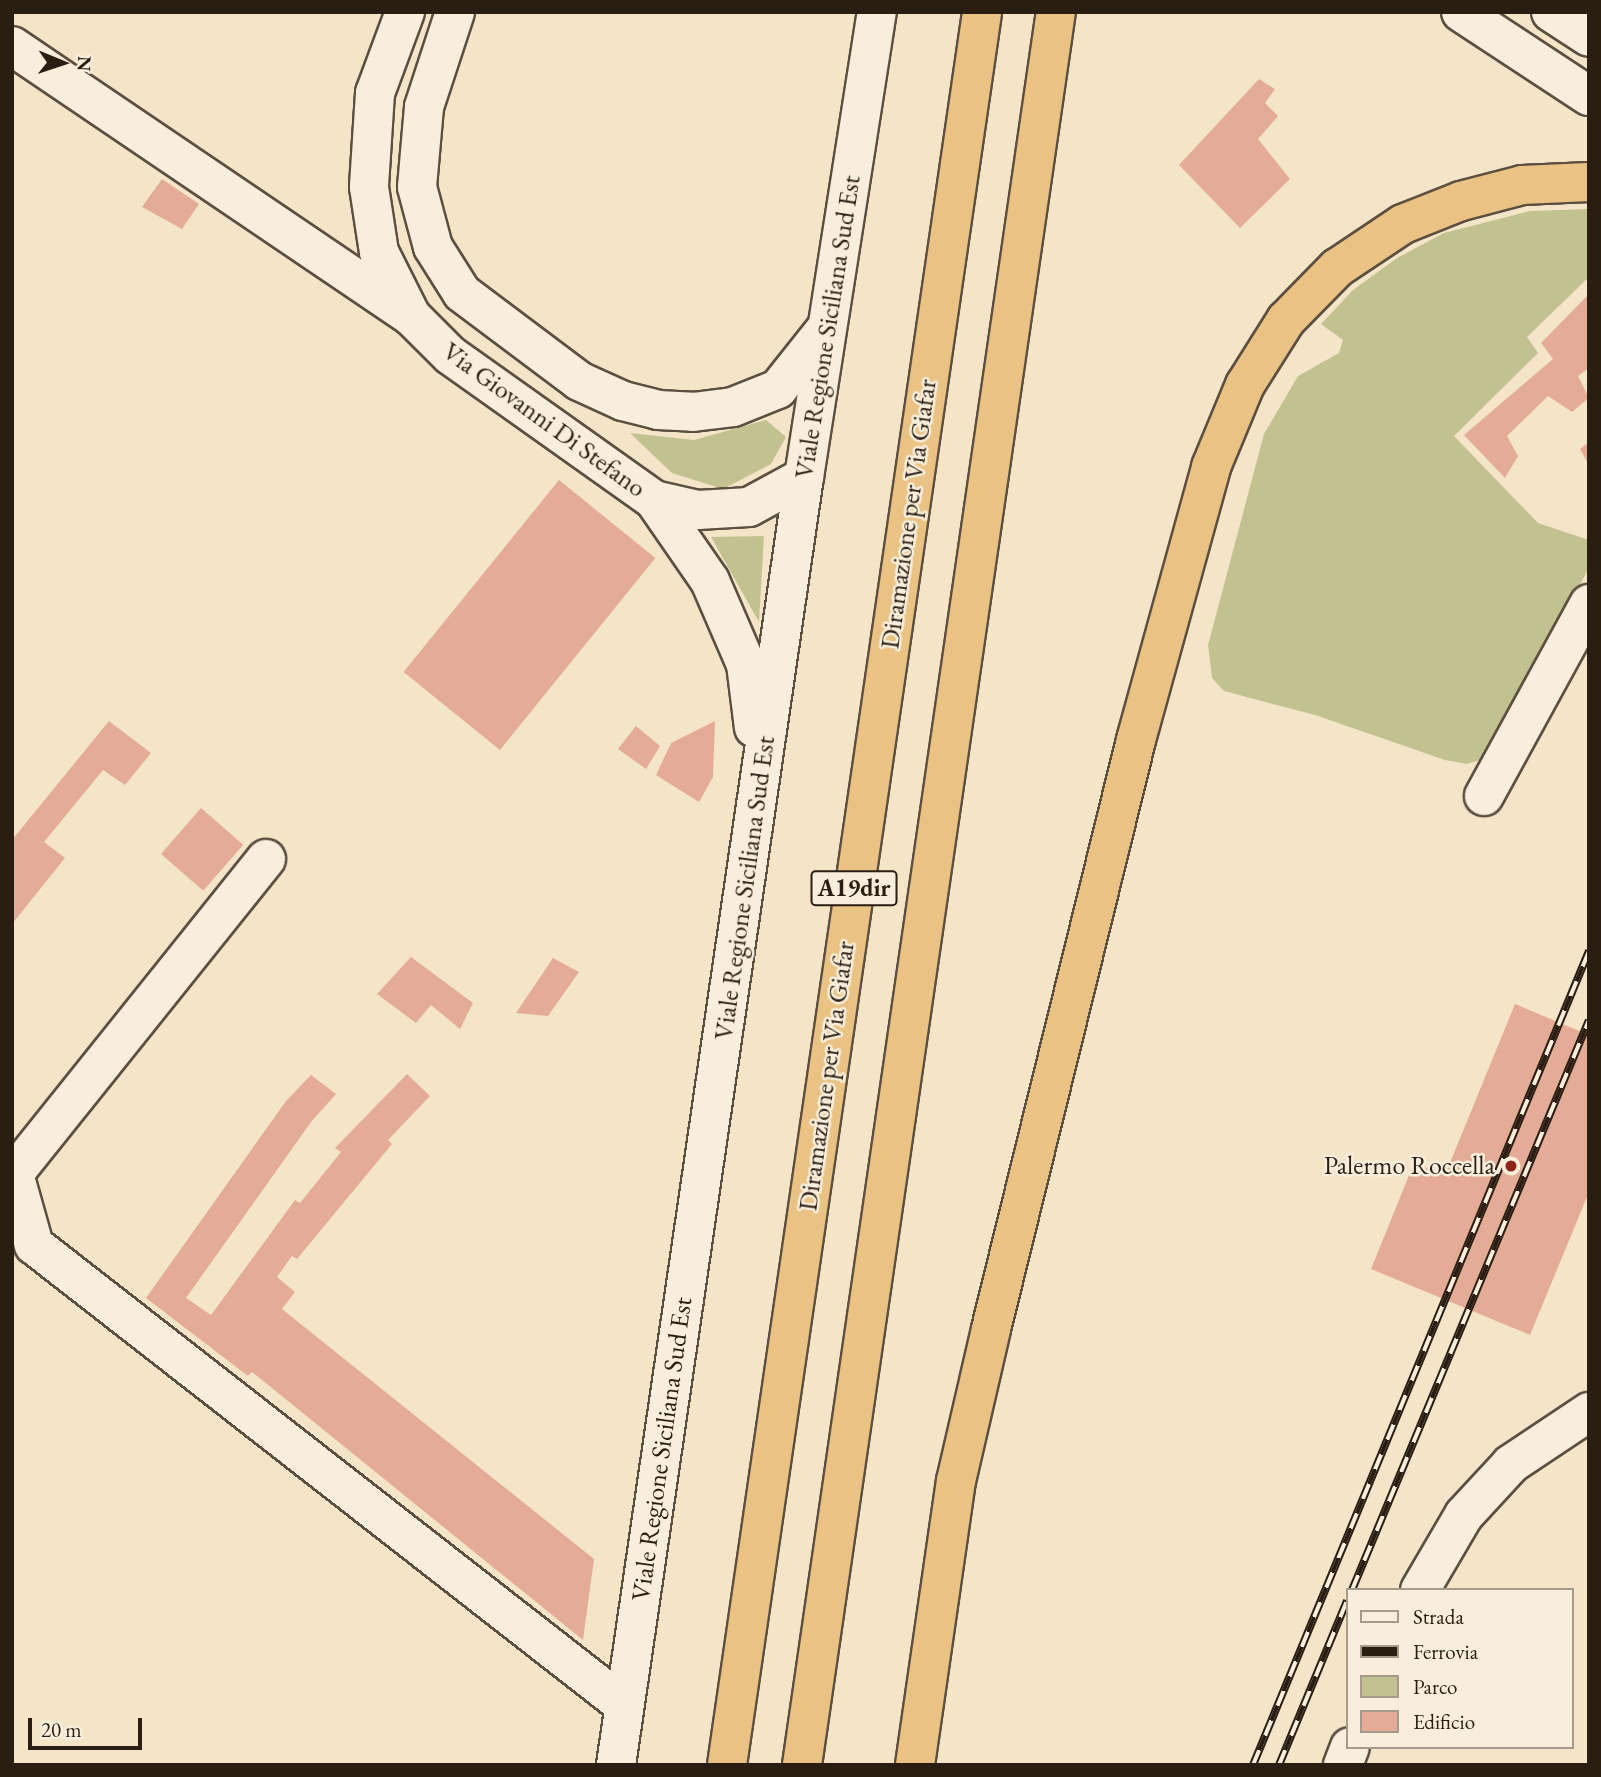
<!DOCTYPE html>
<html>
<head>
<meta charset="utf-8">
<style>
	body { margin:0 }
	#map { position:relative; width:1601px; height:1777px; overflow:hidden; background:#f4e5c8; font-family:"EB Garamond",serif }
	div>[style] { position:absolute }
	.green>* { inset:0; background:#c2c291 }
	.building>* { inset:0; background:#e4ac97; transform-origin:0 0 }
	.roads { filter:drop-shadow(2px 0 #5c4f40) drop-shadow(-2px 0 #5c4f40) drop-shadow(0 2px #5c4f40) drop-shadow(0 -2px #5c4f40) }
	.minor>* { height:38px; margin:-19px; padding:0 19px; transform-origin:19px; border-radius:19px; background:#f8eedb }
	.tertiary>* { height:38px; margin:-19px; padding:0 19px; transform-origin:19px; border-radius:19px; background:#f8eedb }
	.motorway>* { height:38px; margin:-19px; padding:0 19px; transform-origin:19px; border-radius:19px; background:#eac284 }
	.rail>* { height:8px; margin-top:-4px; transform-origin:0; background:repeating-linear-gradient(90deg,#f8eedb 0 16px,#2a1d12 0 32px); box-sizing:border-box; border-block:2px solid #2a1d12 }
	.dots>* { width:19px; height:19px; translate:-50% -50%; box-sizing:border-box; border:4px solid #f8eedb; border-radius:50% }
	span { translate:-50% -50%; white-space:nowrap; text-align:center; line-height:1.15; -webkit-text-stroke:5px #f8eedb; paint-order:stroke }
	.shield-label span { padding:2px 5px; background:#f8eedb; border:2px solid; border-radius:5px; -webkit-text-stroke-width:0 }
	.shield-label { font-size:24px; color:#2a1d12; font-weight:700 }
	.street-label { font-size:26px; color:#2a1d12 }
	.poi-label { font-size:26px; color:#2a1d12 }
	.right { translate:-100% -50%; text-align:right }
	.frame { position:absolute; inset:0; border:14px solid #2a1d12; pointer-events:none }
	.legend { position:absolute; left:1346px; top:1588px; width:228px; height:161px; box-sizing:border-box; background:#f8eedb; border:2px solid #a69a8b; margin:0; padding:9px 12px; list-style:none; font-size:21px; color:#2a1d12 }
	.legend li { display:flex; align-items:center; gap:14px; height:35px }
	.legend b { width:35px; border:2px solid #a69a8b }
	.north { position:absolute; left:28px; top:28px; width:70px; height:70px; -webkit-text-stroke:5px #f8eedb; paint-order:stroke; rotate:92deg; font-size:19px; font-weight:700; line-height:28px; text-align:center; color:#2a1d12 }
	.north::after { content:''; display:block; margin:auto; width:24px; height:32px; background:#2a1d12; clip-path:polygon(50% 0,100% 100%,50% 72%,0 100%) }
	.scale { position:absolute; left:28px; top:1718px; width:114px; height:32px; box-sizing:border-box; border:4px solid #2a1d12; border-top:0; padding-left:9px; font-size:21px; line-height:24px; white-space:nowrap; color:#2a1d12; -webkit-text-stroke:5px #f8eedb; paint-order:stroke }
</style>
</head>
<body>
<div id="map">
	<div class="green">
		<div style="clip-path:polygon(1589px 209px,1589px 277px,1527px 337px,1538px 353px,1454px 436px,1538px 523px,1589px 540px,1589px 568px,1486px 758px,1467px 764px,1445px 760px,1315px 715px,1224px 691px,1212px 678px,1208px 645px,1264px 434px,1298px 376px,1339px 353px,1343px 340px,1321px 324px,1353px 290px,1397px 258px,1444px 233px,1530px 211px)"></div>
		<div style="clip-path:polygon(766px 420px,786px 437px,771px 464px,723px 489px,672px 473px,630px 433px,694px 440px)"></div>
		<div style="clip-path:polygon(764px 536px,759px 622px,711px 537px)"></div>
	</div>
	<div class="building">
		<div style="clip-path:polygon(1259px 79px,1275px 89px,1265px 103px,1278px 116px,1258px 139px,1290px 179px,1240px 228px,1179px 165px)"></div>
		<div style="clip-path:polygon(162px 179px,199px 204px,182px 229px,142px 207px)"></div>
		<div style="clip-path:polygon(1589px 294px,1589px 368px,1578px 376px,1589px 398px,1572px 412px,1548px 396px,1507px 436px,1518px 456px,1505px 478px,1464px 435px,1553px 359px,1541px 343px)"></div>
		<div style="clip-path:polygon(1589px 442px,1589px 465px,1580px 449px)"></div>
		<div style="left:559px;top:480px;width:124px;height:247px;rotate:39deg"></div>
		<div style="clip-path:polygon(109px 721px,151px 753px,125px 785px,103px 770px,44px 842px,65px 858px,12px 924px,12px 840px)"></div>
		<div style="clip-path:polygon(715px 721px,713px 777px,699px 802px,656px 775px,671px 743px)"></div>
		<div style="clip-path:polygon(636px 726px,660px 746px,646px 769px,618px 749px)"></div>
		<div style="left:201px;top:808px;width:56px;height:61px;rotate:41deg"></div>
		<div style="clip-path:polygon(411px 957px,473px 1003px,460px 1029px,431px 1005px,416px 1023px,377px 994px)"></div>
		<div style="clip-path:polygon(553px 958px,579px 972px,548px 1016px,516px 1013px)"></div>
		<div style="clip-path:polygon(1515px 1004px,1589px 1035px,1589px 1192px,1530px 1335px,1371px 1269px,1414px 1163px,1445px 1175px)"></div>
		<div style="clip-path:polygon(407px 1074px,430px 1096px,388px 1140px,392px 1144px,297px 1259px,292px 1256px,277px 1277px,295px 1292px,282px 1309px,594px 1559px,583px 1640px,252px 1372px,248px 1376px,146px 1298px,286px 1101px,311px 1075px,336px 1094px,311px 1122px,186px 1298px,211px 1315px,295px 1200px,300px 1203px,341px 1152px,335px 1148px)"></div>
	</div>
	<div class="roads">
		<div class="minor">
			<div style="left:12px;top:46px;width:482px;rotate:34.1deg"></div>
			<div style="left:1484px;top:796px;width:219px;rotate:-61.3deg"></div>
			<div style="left:266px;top:859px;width:403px;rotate:128.7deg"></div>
			<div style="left:14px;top:1174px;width:74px;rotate:74.3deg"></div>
			<div style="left:34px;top:1245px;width:748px;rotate:37.94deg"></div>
			<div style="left:1420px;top:1590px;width:87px;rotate:-59.6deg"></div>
			<div style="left:1464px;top:1515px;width:69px;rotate:-47.3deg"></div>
			<div style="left:1511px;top:1464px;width:94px;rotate:-33.7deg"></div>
			<div style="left:1343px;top:1765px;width:19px;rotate:-69deg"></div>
		</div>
		<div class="tertiary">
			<div style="left:405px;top:12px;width:86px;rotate:110.3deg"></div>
			<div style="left:375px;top:93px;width:94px;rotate:93.7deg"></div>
			<div style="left:369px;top:187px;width:66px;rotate:81.3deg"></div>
			<div style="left:379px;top:252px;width:72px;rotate:63.4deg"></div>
			<div style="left:411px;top:316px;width:55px;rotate:45deg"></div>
			<div style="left:450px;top:355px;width:250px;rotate:35.4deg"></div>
			<div style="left:654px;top:500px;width:98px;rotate:55.3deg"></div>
			<div style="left:710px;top:581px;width:90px;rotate:66.6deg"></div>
			<div style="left:746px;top:664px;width:64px;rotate:82.9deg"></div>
			<div style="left:455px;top:12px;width:100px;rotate:108.1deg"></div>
			<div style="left:424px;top:107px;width:80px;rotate:95deg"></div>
			<div style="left:417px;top:187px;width:62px;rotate:75.1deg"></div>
			<div style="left:433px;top:247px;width:54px;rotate:57.8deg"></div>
			<div style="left:462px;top:293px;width:146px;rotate:36.9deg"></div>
			<div style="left:579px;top:381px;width:48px;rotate:24.4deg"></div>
			<div style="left:623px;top:401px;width:36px;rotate:14deg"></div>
			<div style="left:658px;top:410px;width:35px;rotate:3deg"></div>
			<div style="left:693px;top:412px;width:40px;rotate:-7.1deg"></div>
			<div style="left:733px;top:407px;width:48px;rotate:-21.8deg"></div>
			<div style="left:778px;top:389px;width:75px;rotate:-51.5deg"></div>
			<div style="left:1461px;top:12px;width:153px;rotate:33.3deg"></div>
			<div style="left:1551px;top:12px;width:45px;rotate:33.3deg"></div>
			<div style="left:654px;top:500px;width:45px;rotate:12.8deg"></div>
			<div style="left:698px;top:510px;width:51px;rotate:-3.4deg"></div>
			<div style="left:749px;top:507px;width:63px;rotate:-28.6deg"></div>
			<div style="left:616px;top:1765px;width:1302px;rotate:-81.7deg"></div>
			<div style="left:804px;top:477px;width:471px;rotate:-81.1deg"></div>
		</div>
		<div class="motorway">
			<div style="left:727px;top:1765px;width:1771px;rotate:-81.72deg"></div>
			<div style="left:802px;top:1765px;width:1771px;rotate:-81.76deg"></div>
			<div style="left:915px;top:1765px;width:287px;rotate:-81.8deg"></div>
			<div style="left:956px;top:1481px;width:156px;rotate:-77deg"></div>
			<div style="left:991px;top:1329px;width:607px;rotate:-76.17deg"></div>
			<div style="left:1136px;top:740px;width:283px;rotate:-74.6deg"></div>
			<div style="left:1211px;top:467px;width:89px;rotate:-67.5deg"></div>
			<div style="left:1245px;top:385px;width:77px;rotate:-57.8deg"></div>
			<div style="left:1286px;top:320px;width:73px;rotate:-45.6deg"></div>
			<div style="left:1337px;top:268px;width:79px;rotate:-33.7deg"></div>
			<div style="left:1403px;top:224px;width:62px;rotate:-21.6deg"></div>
			<div style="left:1461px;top:201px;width:63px;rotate:-14.7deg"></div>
			<div style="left:1522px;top:185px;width:67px;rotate:-2.6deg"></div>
		</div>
	</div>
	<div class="rail">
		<div style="left:1352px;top:1590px;width:617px;rotate:-67.42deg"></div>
		<div style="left:1253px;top:1765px;width:881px;rotate:-67.57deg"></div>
		<div style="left:1279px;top:1765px;width:178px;rotate:-67.5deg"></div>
	</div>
	<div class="dots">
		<div style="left:1511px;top:1166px;background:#8f2418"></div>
	</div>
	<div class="shield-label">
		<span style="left:854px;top:888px">A19dir</span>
	</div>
	<div class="street-label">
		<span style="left:828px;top:327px;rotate:-81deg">Viale Regione Siciliana Sud Est</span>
		<span style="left:544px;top:420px;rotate:36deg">Via Giovanni Di Stefano</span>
		<span style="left:909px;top:514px;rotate:-82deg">Diramazione per Via Giafar</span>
		<span style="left:745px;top:888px;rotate:-82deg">Viale Regione Siciliana Sud Est</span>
		<span style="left:827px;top:1076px;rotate:-82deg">Diramazione per Via Giafar</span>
		<span style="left:662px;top:1449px;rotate:-82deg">Viale Regione Siciliana Sud Est</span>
	</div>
	<div class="poi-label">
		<span class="right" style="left:1495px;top:1166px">Palermo Roccella</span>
	</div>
	<div class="frame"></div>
	<ul class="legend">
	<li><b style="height:9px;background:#f8eedb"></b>Strada</li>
	<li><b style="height:9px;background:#2a1d12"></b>Ferrovia</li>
	<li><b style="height:19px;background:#c2c291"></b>Parco</li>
	<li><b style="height:19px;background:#e4ac97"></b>Edificio</li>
	</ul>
	<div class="north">N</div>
	<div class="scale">20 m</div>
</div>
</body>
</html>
